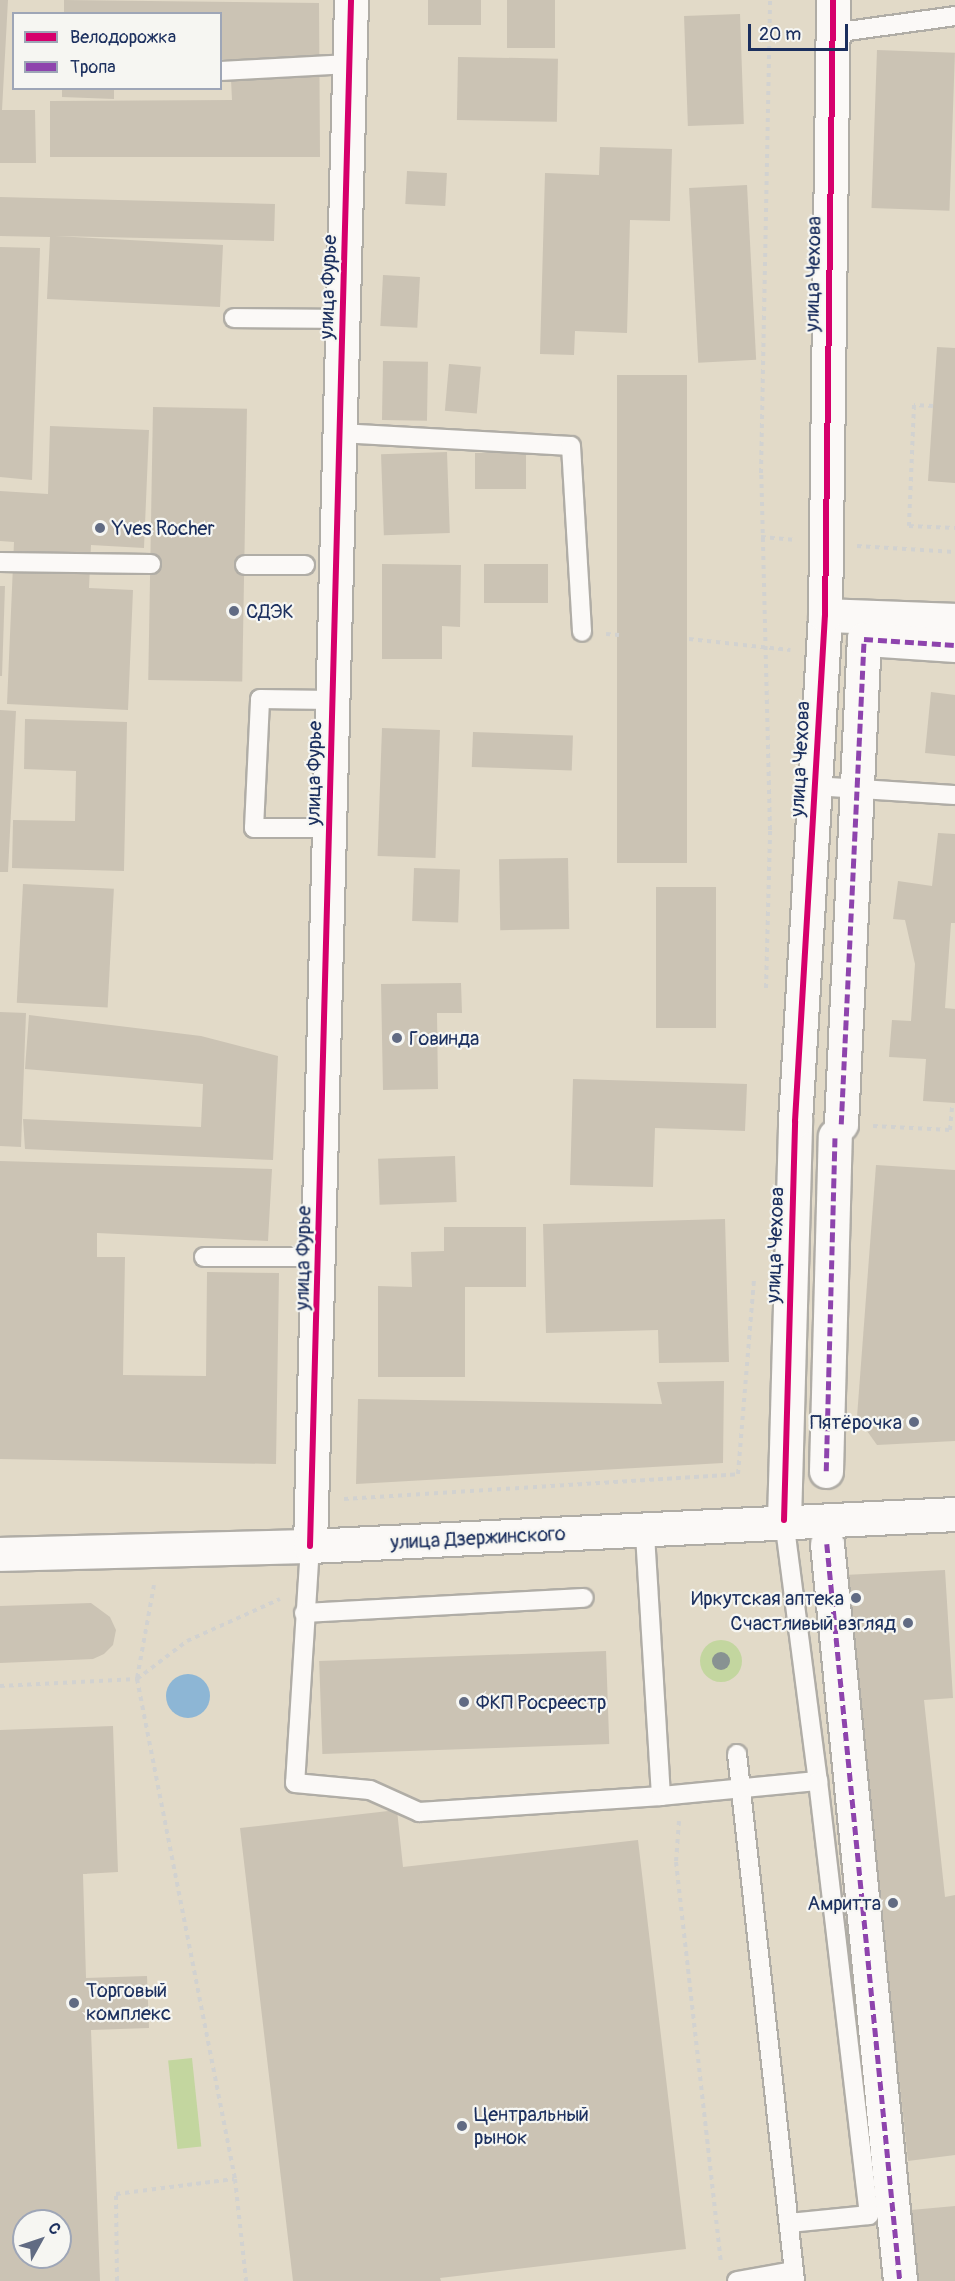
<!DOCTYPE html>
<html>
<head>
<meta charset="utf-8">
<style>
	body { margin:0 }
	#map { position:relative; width:955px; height:2281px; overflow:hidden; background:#e2dac8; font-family:Pangolin,sans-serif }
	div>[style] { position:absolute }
	.green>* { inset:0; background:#c3d69f; transform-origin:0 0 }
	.round { border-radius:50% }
	.water>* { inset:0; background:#8db6d5 }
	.building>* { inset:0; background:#cbc3b4; transform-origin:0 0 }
	.path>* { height:4px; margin-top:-2px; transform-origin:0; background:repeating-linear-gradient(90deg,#d2d2d0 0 4.5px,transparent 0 9px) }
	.roads { filter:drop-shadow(2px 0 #b0ada6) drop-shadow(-2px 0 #b0ada6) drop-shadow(0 2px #b0ada6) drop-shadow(0 -2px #b0ada6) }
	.lane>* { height:18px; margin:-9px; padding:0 9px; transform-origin:9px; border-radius:9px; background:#fbf9f7 }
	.street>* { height:33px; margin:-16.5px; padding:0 16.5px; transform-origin:16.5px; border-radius:16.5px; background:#fbf9f7 }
	.secondary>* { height:33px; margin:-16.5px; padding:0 16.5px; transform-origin:16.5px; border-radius:16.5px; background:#fbf9f7 }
	.quiet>* { height:4.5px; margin-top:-2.25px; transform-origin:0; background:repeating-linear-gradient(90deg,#8e44ad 0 9px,transparent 0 13.5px) }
	.cycleway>* { height:6px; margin:-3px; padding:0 3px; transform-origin:3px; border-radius:3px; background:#d6006c }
	.trees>* { width:18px; height:18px; margin:-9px; border-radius:50%; background:#889292 }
	.dots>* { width:16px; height:16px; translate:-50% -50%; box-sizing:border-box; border:3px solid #f6f6f2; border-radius:50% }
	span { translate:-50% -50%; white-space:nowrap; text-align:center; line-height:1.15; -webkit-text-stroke:4.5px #f6f6f2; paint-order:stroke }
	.street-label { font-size:20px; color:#1b2f5e }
	.poi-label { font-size:20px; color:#1b2f5e }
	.left { translate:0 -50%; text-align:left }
	.right { translate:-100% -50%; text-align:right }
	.legend { position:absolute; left:12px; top:12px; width:210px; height:78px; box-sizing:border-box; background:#f6f6f2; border:2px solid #9ea6b7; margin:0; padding:8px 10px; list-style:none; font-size:18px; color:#1b2f5e }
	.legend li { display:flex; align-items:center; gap:12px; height:30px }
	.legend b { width:30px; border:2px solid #9ea6b7 }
	.north { position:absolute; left:12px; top:2209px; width:60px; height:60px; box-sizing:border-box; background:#f6f6f2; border:2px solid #9ea6b7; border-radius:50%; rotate:50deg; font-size:16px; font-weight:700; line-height:24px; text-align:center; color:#1b2f5e }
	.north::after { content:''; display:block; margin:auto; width:21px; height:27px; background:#616b83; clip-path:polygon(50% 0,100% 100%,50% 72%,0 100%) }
	.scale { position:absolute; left:748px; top:24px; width:100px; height:27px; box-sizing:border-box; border:3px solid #1b2f5e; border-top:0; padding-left:8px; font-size:18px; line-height:21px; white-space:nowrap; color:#1b2f5e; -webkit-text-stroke:4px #f6f6f2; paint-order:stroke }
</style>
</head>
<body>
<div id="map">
	<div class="green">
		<div class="round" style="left:700px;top:1640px;width:42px;height:42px"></div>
		<div style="left:192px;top:2058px;width:89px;height:24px;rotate:84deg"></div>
	</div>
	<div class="water">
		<div class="round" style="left:166px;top:1674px;width:44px;height:44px"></div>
	</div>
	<div class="building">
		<div style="clip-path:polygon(0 0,8px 0,2px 110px,35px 110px,36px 163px,0 163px)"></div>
		<div style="clip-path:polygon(64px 0,319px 3px,320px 157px,50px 157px,50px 101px,232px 100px,230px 59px,220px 59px,220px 14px,64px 14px)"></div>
		<div style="left:428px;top:0;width:53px;height:25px"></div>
		<div style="left:507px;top:0;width:48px;height:48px"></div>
		<div style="left:740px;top:14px;width:110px;height:56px;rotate:88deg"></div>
		<div style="left:877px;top:50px;width:78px;height:158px;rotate:2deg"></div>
		<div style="left:458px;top:57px;width:100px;height:63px;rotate:1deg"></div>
		<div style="clip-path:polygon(62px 88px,114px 88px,114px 99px,62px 97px)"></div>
		<div style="clip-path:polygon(600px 147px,672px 149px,670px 221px,630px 220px,627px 333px,575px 331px,574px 355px,540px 354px,545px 173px,599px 175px)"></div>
		<div style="left:407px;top:171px;width:40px;height:33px;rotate:3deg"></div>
		<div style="left:747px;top:185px;width:175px;height:58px;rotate:87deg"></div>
		<div style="clip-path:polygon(0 197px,275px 204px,274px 241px,55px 236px,223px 245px,220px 307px,47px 299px,50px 237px,0 236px)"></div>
		<div style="clip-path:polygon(0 247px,40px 248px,32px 480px,0 477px)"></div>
		<div style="left:383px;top:275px;width:37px;height:51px;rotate:3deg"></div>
		<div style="clip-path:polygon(937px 347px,955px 348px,955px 483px,928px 481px)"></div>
		<div style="left:383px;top:361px;width:45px;height:59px;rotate:1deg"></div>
		<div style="left:449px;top:364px;width:32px;height:47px;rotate:5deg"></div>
		<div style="left:617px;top:375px;width:70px;height:488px"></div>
		<div style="left:153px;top:407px;width:94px;height:273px;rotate:1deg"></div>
		<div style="clip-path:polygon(50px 426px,149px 430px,144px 548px,91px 545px,89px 588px,133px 590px,128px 710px,7px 704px,14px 542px,0 541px,0 491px,48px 494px)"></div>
		<div style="left:447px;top:452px;width:81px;height:66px;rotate:88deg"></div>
		<div style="left:475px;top:453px;width:51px;height:36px"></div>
		<div style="clip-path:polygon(382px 564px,461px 565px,460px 627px,442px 626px,442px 659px,382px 659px)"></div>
		<div style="left:484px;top:564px;width:64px;height:39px"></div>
		<div style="clip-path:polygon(0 586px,5px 586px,2px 676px,0 676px)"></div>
		<div style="clip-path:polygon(931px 692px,955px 695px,955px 756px,925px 753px)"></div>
		<div style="clip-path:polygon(0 710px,16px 711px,8px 872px,0 872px)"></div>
		<div style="clip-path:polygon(25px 719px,127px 722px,124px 871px,12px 868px,13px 820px,75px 821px,76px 771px,24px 769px)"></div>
		<div style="left:382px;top:728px;width:58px;height:128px;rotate:2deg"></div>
		<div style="left:473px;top:732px;width:100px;height:35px;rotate:2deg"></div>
		<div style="clip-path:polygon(938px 833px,955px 834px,955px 923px,951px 923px,945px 1008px,955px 1009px,955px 1103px,923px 1101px,926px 1059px,889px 1057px,892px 1020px,911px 1021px,915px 964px,905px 920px,893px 919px,898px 881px,932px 886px)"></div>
		<div style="left:568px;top:858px;width:71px;height:69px;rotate:89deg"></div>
		<div style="left:414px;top:868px;width:46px;height:53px;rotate:2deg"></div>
		<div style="left:23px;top:884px;width:91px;height:119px;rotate:3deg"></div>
		<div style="left:656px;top:887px;width:60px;height:141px"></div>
		<div style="clip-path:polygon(461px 983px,462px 1013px,437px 1013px,438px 1089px,383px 1090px,381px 984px)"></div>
		<div style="clip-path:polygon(0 1012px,26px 1013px,21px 1147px,0 1146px)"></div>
		<div style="clip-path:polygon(29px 1015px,201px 1036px,278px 1056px,273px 1160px,25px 1149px,23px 1119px,201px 1127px,203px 1084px,25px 1069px)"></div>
		<div style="clip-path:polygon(573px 1079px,747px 1084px,745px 1131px,655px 1128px,653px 1187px,570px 1185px)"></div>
		<div style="left:455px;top:1156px;width:46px;height:77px;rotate:88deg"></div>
		<div style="clip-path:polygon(0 1161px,272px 1169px,268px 1241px,97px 1233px,97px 1257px,125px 1257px,123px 1375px,206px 1376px,207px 1272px,279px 1273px,276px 1464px,0 1459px)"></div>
		<div style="clip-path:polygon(876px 1165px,955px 1170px,955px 1441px,877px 1445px,857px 1417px)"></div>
		<div style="clip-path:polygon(725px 1219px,729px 1362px,659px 1363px,658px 1330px,546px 1333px,543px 1224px)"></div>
		<div style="clip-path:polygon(444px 1227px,526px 1227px,526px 1287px,465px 1287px,465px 1377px,378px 1377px,378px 1286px,412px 1287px,411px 1252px,444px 1251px)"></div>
		<div style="clip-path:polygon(724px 1381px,723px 1463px,356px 1484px,358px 1399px,662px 1404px,657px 1382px)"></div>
		<div style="clip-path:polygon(945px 1570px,953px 1698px,924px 1700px,945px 1897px,955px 1895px,955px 2155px,908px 2161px,844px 1575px)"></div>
		<div style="clip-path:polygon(91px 1603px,110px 1617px,116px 1630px,113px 1645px,104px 1654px,93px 1659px,0 1663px,0 1606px)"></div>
		<div style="left:606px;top:1651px;width:93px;height:287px;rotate:88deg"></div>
		<div style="clip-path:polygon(evenodd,113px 1726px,118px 1872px,83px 1874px,86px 1978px,147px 1976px,149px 2028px,91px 2030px,100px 2281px,0 2281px,0 1730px,113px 1726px,24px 2221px,60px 2221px,60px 2257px,24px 2257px,24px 2221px)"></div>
		<div style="clip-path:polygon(397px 1810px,403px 1867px,638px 1840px,686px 2249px,440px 2278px,441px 2281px,293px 2281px,240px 1828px)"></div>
		<div style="clip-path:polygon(955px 2206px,955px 2281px,906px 2281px,900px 2211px)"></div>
	</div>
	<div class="path">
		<div style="left:933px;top:406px;width:19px;rotate:-177deg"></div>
		<div style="left:914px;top:405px;width:121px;rotate:92.4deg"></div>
		<div style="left:909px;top:526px;width:46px;rotate:2.5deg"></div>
		<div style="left:761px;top:537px;width:32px;rotate:5deg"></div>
		<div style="left:857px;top:546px;width:98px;rotate:3.5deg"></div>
		<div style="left:606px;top:634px;width:13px;rotate:4deg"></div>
		<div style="left:689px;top:639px;width:102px;rotate:6.2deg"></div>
		<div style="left:766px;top:988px;width:158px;rotate:-88.5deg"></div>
		<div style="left:770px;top:830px;width:357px;rotate:-91.4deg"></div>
		<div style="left:761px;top:473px;width:473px;rotate:-88.9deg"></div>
		<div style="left:873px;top:1126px;width:77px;rotate:3deg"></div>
		<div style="left:950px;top:1130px;width:24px;rotate:-85deg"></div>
		<div style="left:344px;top:1499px;width:395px;rotate:-3.6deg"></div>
		<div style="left:738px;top:1474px;width:195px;rotate:-85.3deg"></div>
		<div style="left:154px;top:1585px;width:96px;rotate:100.3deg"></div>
		<div style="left:137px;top:1679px;width:510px;rotate:78.91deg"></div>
		<div style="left:235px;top:2179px;width:103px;rotate:83.8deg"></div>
		<div style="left:0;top:1686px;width:137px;rotate:-2.9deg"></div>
		<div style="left:137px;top:1679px;width:63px;rotate:-37.2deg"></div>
		<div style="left:187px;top:1641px;width:102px;rotate:-24.3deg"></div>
		<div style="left:679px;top:1821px;width:41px;rotate:94.2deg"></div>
		<div style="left:676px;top:1862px;width:402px;rotate:83.6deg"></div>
		<div style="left:117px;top:2281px;width:87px;rotate:-90.7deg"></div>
		<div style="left:116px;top:2194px;width:119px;rotate:-7.2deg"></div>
	</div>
	<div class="roads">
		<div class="lane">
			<div style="left:833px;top:33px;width:123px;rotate:-7.9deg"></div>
			<div style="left:220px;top:71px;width:130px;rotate:-3.1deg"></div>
			<div style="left:234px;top:318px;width:110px;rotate:0.5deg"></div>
			<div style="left:340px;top:433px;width:231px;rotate:3.2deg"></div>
			<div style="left:571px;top:446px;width:186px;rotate:86.6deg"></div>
			<div style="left:0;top:562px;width:151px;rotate:0.8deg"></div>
			<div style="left:245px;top:565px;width:60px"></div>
			<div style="left:815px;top:786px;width:140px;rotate:3.7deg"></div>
			<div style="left:330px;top:828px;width:76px;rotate:180deg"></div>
			<div style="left:254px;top:828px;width:129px;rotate:-87.3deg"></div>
			<div style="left:260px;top:699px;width:72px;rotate:0.8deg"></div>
			<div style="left:204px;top:1257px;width:115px"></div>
			<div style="left:784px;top:1520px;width:263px;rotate:82.6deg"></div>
			<div style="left:310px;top:1546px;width:237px;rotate:93.6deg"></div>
			<div style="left:295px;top:1783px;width:75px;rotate:5.3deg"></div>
			<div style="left:370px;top:1790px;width:54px;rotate:24.2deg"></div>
			<div style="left:419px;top:1812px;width:243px;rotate:-3.8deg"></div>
			<div style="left:661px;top:1796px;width:265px;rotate:-93.5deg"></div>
			<div style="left:304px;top:1613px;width:280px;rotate:-3.1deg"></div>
			<div style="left:737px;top:1754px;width:530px;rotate:83.72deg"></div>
			<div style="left:661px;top:1796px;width:158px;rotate:-5.5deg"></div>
			<div style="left:818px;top:1781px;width:437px;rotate:83.3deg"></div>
			<div style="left:869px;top:2215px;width:80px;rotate:174.3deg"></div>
			<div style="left:737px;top:2281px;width:58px;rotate:-10deg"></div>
		</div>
		<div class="street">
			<div style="left:825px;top:615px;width:130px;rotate:2.2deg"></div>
			<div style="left:841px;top:1124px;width:486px;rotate:-87.3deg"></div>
			<div style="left:864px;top:639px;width:91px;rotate:3.8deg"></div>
			<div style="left:826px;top:1471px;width:335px;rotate:-88.5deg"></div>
			<div style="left:827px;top:1544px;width:741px;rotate:84.34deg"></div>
		</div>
		<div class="secondary">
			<div style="left:784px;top:1520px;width:399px;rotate:-88.4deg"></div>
			<div style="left:795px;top:1121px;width:507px;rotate:-86.61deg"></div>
			<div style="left:825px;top:615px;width:615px;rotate:-89.25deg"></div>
			<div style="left:310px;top:1546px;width:1547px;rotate:-88.48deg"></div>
			<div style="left:0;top:1554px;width:310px;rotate:-1.5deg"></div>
			<div style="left:310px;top:1546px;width:646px;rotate:-2.84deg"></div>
		</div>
	</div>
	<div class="quiet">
		<div style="left:841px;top:1124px;width:486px;rotate:-87.3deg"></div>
		<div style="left:864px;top:639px;width:91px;rotate:3.8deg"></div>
		<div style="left:826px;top:1471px;width:335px;rotate:-88.5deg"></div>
		<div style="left:827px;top:1544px;width:741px;rotate:84.34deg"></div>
	</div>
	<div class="cycleway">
		<div style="left:784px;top:1520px;width:399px;rotate:-88.4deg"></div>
		<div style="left:795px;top:1121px;width:507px;rotate:-86.61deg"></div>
		<div style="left:825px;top:615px;width:615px;rotate:-89.25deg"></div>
		<div style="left:310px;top:1546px;width:1547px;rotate:-88.48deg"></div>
	</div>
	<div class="trees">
		<div style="left:721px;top:1661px"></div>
	</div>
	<div class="dots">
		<div style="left:100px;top:528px;background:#616b83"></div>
		<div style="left:234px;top:611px;background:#616b83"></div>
		<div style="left:397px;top:1038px;background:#616b83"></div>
		<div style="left:914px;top:1422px;background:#616b83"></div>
		<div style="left:856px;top:1598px;background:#616b83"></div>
		<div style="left:908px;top:1623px;background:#616b83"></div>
		<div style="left:464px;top:1702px;background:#616b83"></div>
		<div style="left:893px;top:1903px;background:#616b83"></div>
		<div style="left:74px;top:2003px;background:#616b83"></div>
		<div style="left:462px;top:2126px;background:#616b83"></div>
	</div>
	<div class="street-label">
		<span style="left:813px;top:274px;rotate:-89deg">улица Чехова</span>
		<span style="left:328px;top:287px;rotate:-88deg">улица Фурье</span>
		<span style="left:800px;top:759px;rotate:-87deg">улица Чехова</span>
		<span style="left:314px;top:773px;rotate:-89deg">улица Фурье</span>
		<span style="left:775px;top:1245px;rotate:-88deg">улица Чехова</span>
		<span style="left:303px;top:1258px;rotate:-89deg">улица Фурье</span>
		<span style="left:478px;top:1538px;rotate:-3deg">улица Дзержинского</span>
	</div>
	<div class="poi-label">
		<span class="left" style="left:112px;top:528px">Yves Rocher</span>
		<span class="left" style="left:246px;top:611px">СДЭК</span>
		<span class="left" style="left:409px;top:1038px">Говинда</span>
		<span class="right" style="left:902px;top:1422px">Пятёрочка</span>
		<span class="right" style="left:844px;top:1598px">Иркутская аптека</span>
		<span class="right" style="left:896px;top:1623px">Счастливый взгляд</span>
		<span class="left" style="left:476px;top:1702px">ФКП Росреестр</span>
		<span class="right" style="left:881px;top:1903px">Амритта</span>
		<span class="left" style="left:86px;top:2002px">Торговый<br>комплекс</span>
		<span class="left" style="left:474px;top:2126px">Центральный<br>рынок</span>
	</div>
	<ul class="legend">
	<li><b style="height:8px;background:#d6006c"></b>Велодорожка</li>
	<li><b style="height:8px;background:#8e44ad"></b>Тропа</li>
	</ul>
	<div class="north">С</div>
	<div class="scale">20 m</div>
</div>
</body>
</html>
